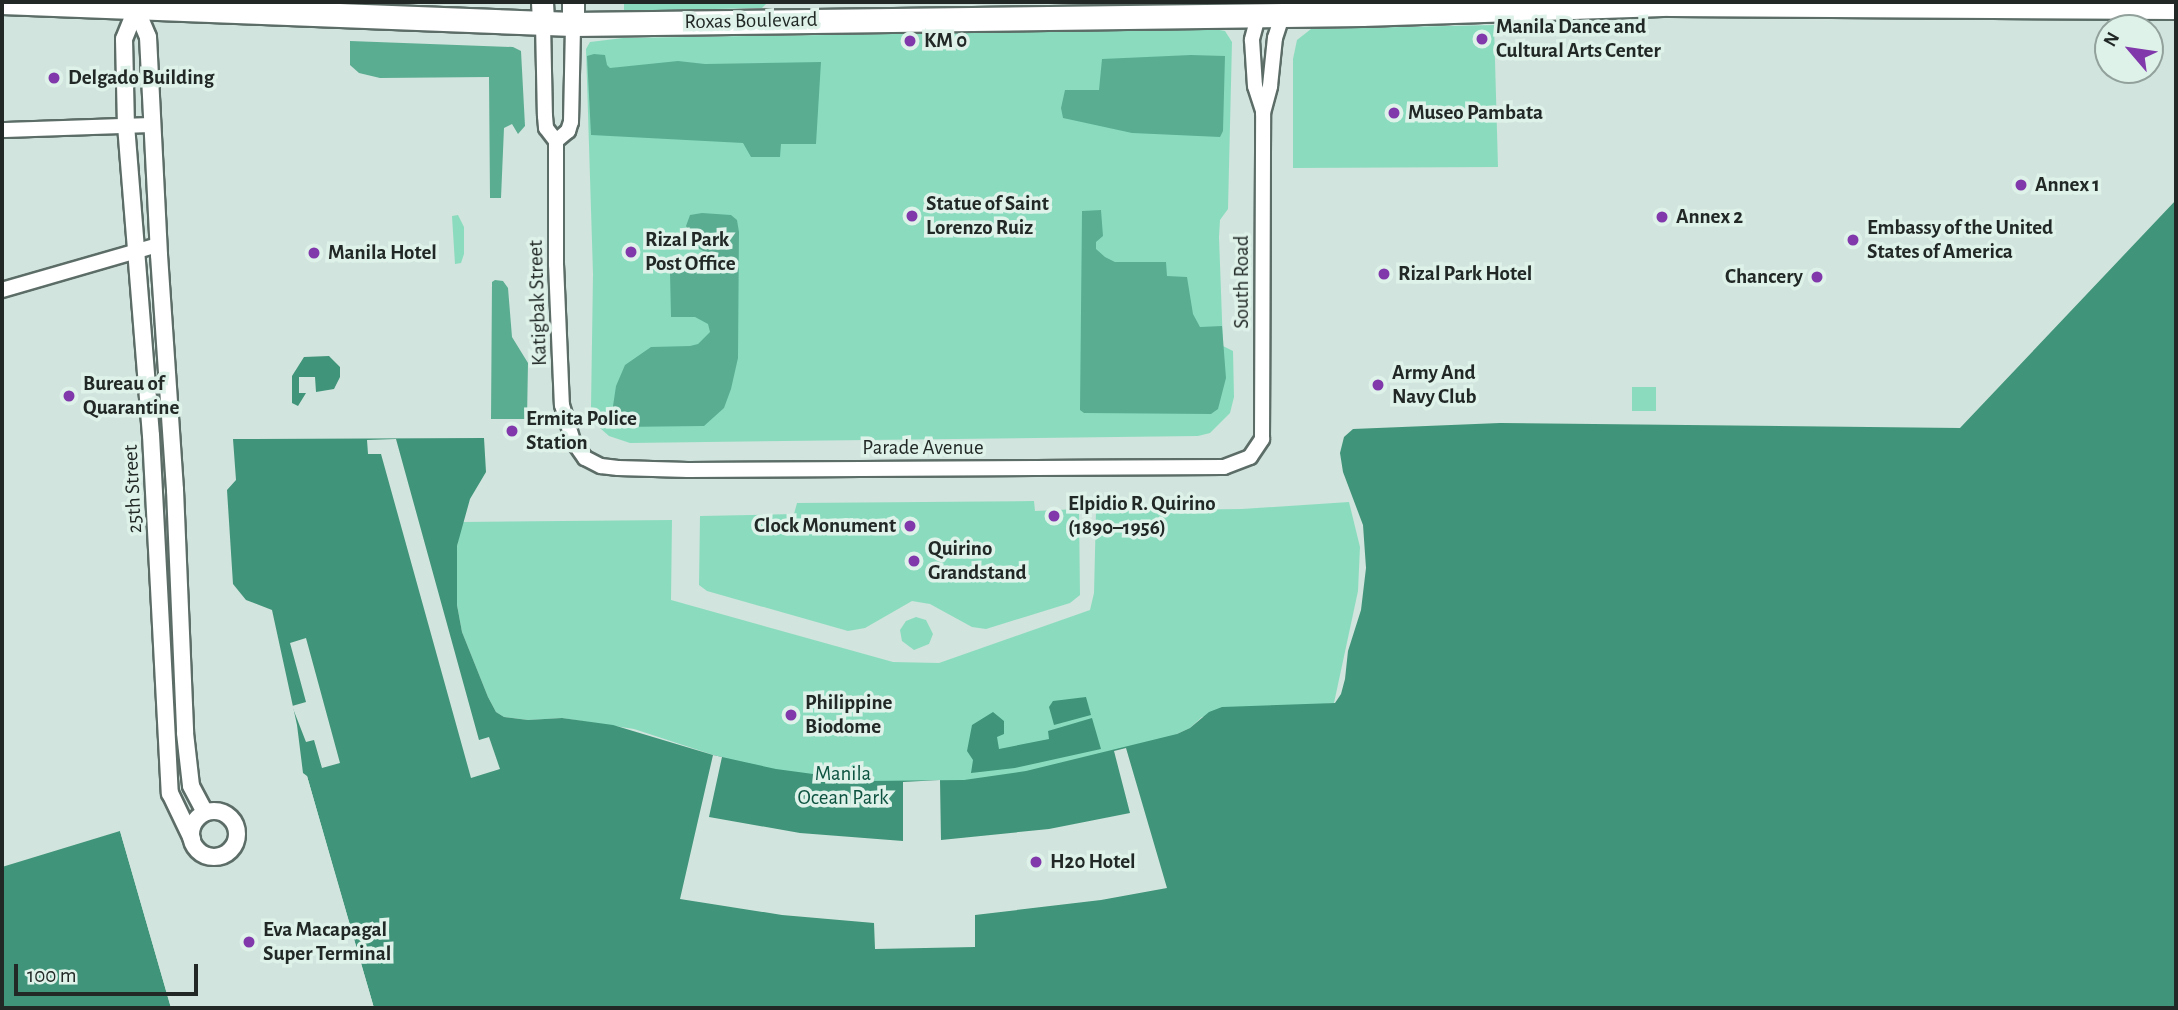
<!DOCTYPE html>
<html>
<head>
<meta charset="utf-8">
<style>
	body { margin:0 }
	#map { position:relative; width:2178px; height:1010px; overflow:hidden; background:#d1e4dd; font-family:"Alegreya Sans",sans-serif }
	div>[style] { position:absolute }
	.green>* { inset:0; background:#8bdcbf; transform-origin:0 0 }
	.forest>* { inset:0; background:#5bad92 }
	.water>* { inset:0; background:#409479 }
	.pier>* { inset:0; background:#d1e4dd }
	.roads { filter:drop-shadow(2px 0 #5c6d67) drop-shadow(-2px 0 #5c6d67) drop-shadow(0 2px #5c6d67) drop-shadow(0 -2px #5c6d67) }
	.minor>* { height:14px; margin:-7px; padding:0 7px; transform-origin:7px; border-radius:7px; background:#fff }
	.tertiary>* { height:16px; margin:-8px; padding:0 8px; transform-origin:8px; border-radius:8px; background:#fff }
	.tertiary>.ring { margin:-8px; padding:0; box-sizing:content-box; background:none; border:16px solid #fff; border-radius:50% }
	.primary>* { height:21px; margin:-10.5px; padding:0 10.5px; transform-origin:10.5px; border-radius:10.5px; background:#fff }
	.trunk>* { height:23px; margin:-11.5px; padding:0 11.5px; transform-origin:11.5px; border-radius:11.5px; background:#fff }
	.dots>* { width:19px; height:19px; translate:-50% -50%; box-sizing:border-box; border:4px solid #def2ea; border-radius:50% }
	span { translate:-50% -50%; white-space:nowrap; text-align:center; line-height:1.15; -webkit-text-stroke:7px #def2ea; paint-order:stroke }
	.street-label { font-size:21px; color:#212825 }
	.poi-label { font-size:21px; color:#212825; font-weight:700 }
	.left { translate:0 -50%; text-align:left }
	.right { translate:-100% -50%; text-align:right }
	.park-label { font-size:21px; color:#0c523f }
	.frame { position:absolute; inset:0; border:4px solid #212825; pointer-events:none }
	.north { position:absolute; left:2094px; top:14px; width:70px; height:70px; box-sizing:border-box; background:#def2ea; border:2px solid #92a19b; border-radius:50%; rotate:299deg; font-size:19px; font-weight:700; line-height:28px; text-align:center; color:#212825 }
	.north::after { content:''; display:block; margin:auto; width:24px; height:32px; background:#8038aa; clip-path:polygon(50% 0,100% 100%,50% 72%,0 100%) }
	.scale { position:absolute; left:14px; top:964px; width:184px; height:32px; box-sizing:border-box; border:4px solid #212825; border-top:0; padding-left:9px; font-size:21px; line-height:24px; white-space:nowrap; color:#212825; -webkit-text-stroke:5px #def2ea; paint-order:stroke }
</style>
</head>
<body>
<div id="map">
	<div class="green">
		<div style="clip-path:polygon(624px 2px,768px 2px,762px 8px,624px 11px)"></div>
		<div style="clip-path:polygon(1494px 25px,1498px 167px,1293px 168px,1293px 59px,1297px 40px,1311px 29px)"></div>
		<div style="clip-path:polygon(1214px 29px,1225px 31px,1232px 42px,1228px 209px,1220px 220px,1219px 237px,1223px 346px,1233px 351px,1234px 397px,1230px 413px,1210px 433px,1198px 436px,630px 443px,609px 436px,600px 428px,591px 407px,593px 274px,586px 49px,590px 42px,623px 38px)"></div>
		<div style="clip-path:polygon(458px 215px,464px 227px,464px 254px,461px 263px,455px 264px,452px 216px)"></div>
		<div style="left:1632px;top:387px;width:24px;height:24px"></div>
		<div style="clip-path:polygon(1034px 501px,1035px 511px,1079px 509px,1080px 595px,1070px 603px,986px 629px,972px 627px,930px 604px,912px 601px,865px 628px,848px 631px,707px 591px,699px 585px,700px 516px,794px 514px,797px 503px)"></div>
		<div style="clip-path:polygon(1349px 502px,1360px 547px,1358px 591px,1334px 703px,1202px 717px,1190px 728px,1177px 734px,1137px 894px,634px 729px,562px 718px,528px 720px,504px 717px,496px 712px,488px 697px,462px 632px,457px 605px,457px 546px,462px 522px,672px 520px,671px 600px,893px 662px,939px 663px,1090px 610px,1094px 593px,1096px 511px,1242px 509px)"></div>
		<div style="clip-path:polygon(916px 617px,926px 620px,933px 634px,929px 644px,914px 650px,902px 641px,900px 630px,906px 621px)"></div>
	</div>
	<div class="forest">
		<div style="clip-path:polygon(350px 41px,513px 47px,521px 51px,525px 126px,518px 134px,512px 124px,504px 128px,501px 198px,490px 198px,489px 77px,380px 78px,359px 73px,350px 65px)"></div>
		<div style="clip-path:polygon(594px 54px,605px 55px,607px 65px,610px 68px,678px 61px,705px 64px,821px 62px,816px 144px,781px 144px,780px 157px,751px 157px,743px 143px,591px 135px,587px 56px)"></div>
		<div style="clip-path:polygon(1191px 55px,1225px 56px,1223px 131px,1220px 137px,1132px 133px,1063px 118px,1061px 108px,1065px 90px,1099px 90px,1102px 59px)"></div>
		<div style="clip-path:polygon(1101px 210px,1103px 236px,1096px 242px,1096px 249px,1105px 257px,1115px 262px,1166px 262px,1167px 276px,1187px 277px,1193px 314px,1200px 327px,1222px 326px,1226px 378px,1218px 409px,1211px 414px,1084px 413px,1080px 410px,1082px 211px)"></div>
		<div style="clip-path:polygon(702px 213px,731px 215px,737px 220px,739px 232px,738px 358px,731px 389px,724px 408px,704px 426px,619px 427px,613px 406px,616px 386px,625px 365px,651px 347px,690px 346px,698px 344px,710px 332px,708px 324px,695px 317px,671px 317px,670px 273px,681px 267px,701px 269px,707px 263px,705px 252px,698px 248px,686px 226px,690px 215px)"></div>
		<div style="clip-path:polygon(495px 280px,503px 281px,508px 288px,512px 337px,528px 363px,527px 419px,491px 419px,492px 282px)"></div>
	</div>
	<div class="water">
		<div style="clip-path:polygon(2176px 200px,2176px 1008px,374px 1008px,307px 776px,303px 773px,297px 725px,272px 610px,246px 600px,233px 584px,227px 490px,236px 480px,233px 439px,484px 438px,486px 472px,470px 499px,457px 546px,457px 605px,462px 632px,488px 697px,496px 712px,504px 717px,528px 720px,562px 718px,613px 725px,713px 755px,776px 769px,865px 781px,964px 780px,1026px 771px,1177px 734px,1190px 728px,1209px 712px,1222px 707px,1335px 703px,1341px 694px,1345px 679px,1348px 651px,1361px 610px,1366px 568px,1363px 525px,1343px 472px,1340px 453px,1344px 437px,1353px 429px,1500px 423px,1960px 428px)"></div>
		<div style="clip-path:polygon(329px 356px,340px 367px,340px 377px,334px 389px,316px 392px,315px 377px,299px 377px,299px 393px,306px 393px,298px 406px,292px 403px,292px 376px,304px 357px)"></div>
		<div style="clip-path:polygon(1086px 697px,1091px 715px,1054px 725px,1049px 707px,1053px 701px)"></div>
		<div style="clip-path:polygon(993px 712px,1004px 721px,1004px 734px,997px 737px,999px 749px,1049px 739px,1048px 731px,1092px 718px,1101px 749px,1015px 768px,971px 773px,973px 760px,967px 751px,972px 725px)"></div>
		<div style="clip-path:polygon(120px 831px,171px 1008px,2px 1008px,2px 867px)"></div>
	</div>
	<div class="pier">
		<div style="clip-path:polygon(396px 439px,479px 740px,489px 737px,500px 769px,471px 778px,381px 454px,368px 454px,367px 440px)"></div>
		<div style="clip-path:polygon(306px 638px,340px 763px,322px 768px,314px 740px,306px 742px,292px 706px,306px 702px,290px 643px)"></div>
		<div style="clip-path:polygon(1126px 748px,1167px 888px,1101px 900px,975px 915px,975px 947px,875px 949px,874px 923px,782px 915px,680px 899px,713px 755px,722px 757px,709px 817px,800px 833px,903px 841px,903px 782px,940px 780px,941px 840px,1049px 829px,1130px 813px,1114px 751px)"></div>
		<div style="clip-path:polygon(307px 776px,333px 867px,374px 1008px,370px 1008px,302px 777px)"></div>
		<div style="clip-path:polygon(124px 830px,175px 1007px,175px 1008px,171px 1008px,120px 831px)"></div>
	</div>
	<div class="roads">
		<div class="minor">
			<div style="left:1259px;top:13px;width:28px;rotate:105deg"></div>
			<div style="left:1252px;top:40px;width:46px;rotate:86.3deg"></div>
			<div style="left:1255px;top:86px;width:26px;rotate:72deg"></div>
			<div style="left:543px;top:23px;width:93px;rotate:88.8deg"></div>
			<div style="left:545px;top:116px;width:12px;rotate:85deg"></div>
			<div style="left:546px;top:128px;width:16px;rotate:52deg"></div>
			<div style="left:556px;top:141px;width:123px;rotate:90deg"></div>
			<div style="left:556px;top:264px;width:141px;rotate:87.6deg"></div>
			<div style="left:562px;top:405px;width:38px;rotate:73deg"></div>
			<div style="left:573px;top:441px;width:21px;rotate:55deg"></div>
			<div style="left:585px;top:458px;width:18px;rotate:27deg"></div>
			<div style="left:601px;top:466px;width:17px;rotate:7deg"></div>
			<div style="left:618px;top:468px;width:70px;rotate:1.6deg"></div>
			<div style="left:688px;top:470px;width:536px;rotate:-0.32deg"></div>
			<div style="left:1224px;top:467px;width:28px;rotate:-21deg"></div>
			<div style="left:1250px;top:457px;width:22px;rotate:-56deg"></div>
			<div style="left:1262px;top:439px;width:326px;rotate:-89.8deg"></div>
			<div style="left:1263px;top:113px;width:28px;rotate:-75deg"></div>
			<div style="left:1270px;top:86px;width:48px;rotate:-84.1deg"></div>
			<div style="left:1275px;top:38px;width:26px;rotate:-72deg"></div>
			<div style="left:2px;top:130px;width:149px;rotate:-1.9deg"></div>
			<div style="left:556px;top:141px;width:16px;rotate:-40deg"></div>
			<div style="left:568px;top:131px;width:9px;rotate:-72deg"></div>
			<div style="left:571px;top:122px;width:98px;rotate:-88.8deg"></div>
			<div style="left:2px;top:290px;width:162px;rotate:-16.1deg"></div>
		</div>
		<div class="tertiary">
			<div style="left:139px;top:2px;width:40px;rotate:112deg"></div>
			<div style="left:124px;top:39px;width:86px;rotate:88.7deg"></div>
			<div style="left:126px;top:125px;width:311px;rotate:85.4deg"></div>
			<div style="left:151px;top:435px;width:359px;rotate:87deg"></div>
			<div style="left:170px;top:793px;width:51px;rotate:64.4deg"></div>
			<div style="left:134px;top:4px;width:36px;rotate:67deg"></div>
			<div style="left:148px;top:37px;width:218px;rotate:87.1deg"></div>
			<div style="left:159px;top:255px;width:236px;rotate:86.1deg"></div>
			<div style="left:175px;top:490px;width:243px;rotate:87.6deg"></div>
			<div style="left:185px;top:733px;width:53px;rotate:83.5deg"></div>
			<div style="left:191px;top:786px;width:30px;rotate:62deg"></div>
			<div class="ring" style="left:191px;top:811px;width:30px;height:30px"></div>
		</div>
		<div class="primary">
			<div style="left:542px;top:2px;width:21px;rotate:87deg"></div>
			<div style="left:573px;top:2px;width:22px;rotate:90deg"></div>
		</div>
		<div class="trunk">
			<div style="left:2px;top:2px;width:571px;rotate:2.21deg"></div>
			<div style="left:573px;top:24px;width:789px;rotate:-0.73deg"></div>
			<div style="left:1362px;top:14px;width:308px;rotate:-1.9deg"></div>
			<div style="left:1670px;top:4px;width:506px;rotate:0.34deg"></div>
		</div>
	</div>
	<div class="dots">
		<div style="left:1482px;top:39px;background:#8038aa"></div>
		<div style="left:910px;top:41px;background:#8038aa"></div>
		<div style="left:54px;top:78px;background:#8038aa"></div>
		<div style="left:1394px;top:113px;background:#8038aa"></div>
		<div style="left:2021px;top:185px;background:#8038aa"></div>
		<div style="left:912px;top:216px;background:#8038aa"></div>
		<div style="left:1662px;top:217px;background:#8038aa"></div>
		<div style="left:1853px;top:240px;background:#8038aa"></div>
		<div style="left:631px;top:252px;background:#8038aa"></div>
		<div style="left:314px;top:253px;background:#8038aa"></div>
		<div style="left:1384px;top:274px;background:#8038aa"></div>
		<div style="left:1817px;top:277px;background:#8038aa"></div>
		<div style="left:1378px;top:385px;background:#8038aa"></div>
		<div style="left:69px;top:396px;background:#8038aa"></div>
		<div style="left:512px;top:431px;background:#8038aa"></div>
		<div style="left:1054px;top:516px;background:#8038aa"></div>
		<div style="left:910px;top:526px;background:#8038aa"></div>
		<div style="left:914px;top:561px;background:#8038aa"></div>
		<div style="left:791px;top:715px;background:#8038aa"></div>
		<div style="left:1036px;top:862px;background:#8038aa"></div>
		<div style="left:249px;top:942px;background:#8038aa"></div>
	</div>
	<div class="street-label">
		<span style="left:751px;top:21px;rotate:-1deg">Roxas Boulevard</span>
		<span style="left:1242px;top:282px;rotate:-90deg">South Road</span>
		<span style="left:538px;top:303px;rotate:-92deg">Katigbak Street</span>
		<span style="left:923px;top:448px">Parade Avenue</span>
		<span style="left:133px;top:489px;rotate:-93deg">25th Street</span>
	</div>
	<div class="poi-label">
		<span class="left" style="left:1496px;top:39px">Manila Dance and<br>Cultural Arts Center</span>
		<span class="left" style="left:924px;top:41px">KM 0</span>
		<span class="left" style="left:68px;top:78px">Delgado Building</span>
		<span class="left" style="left:1408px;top:113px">Museo Pambata</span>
		<span class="left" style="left:2035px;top:185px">Annex 1</span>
		<span class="left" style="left:926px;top:216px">Statue of Saint<br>Lorenzo Ruiz</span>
		<span class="left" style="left:1676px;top:217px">Annex 2</span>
		<span class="left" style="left:1867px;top:240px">Embassy of the United<br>States of America</span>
		<span class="left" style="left:645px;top:252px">Rizal Park<br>Post Office</span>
		<span class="left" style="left:328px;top:253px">Manila Hotel</span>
		<span class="left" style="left:1398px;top:274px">Rizal Park Hotel</span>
		<span class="right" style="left:1803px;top:277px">Chancery</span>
		<span class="left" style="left:1392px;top:385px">Army And<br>Navy Club</span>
		<span class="left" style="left:83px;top:396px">Bureau of<br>Quarantine</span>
		<span class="left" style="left:526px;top:431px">Ermita Police<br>Station</span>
		<span class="left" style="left:1068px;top:516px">Elpidio R. Quirino<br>(1890–1956)</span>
		<span class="right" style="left:896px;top:526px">Clock Monument</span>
		<span class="left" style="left:928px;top:561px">Quirino<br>Grandstand</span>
		<span class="left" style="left:805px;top:715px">Philippine<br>Biodome</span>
		<span class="left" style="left:1050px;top:862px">H20 Hotel</span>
		<span class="left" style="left:263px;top:942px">Eva Macapagal<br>Super Terminal</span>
	</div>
	<div class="park-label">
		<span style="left:843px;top:786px">Manila<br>Ocean Park</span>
	</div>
	<div class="frame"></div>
	<div class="north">N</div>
	<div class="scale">100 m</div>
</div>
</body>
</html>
